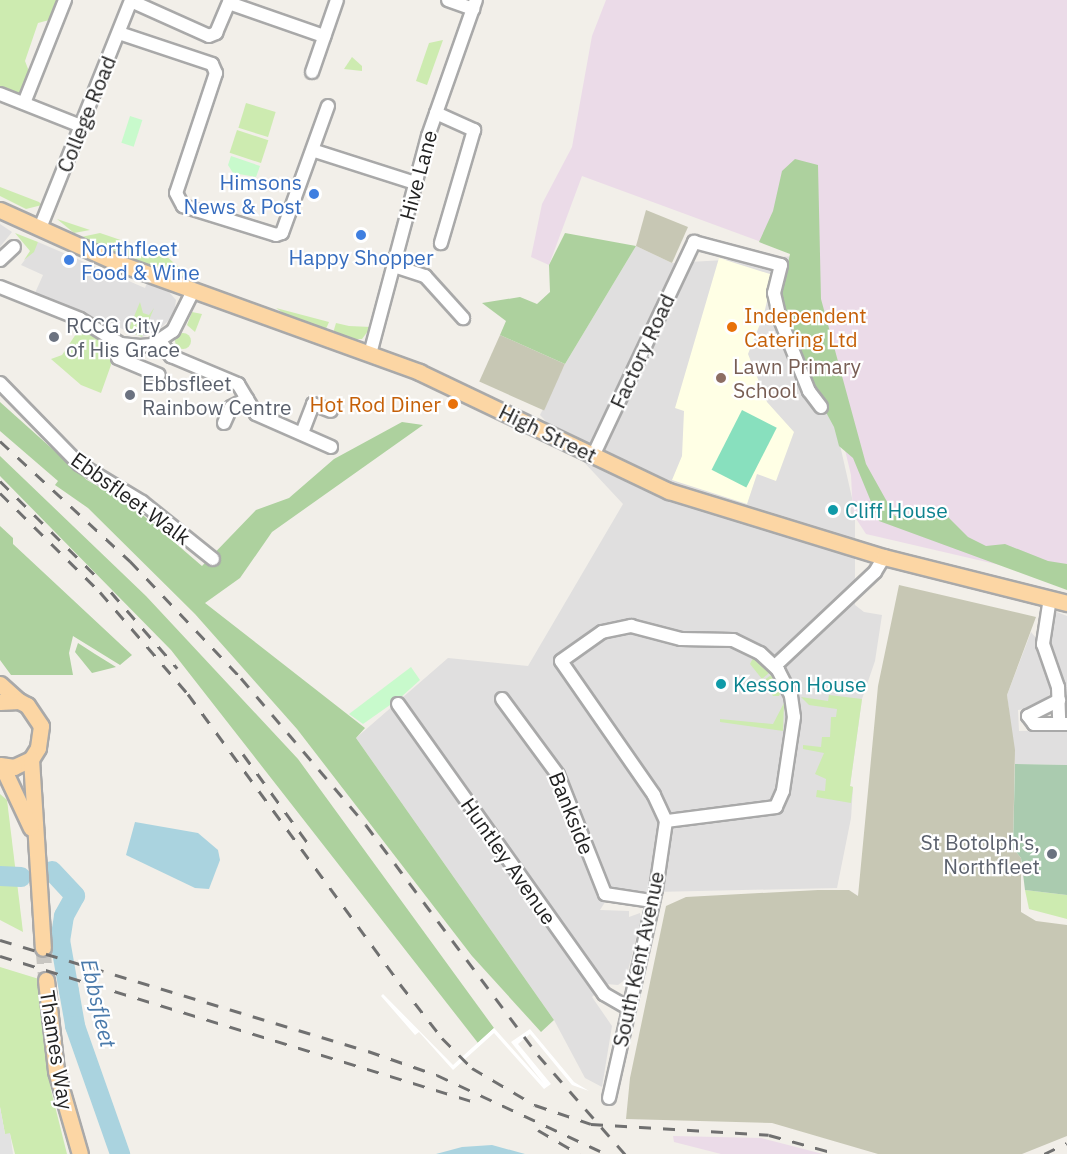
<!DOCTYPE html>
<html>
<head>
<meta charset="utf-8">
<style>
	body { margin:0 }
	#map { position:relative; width:1067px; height:1154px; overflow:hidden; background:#f2efe9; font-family:"IBM Plex Sans",sans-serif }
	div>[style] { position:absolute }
	.residential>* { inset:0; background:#e0dfdf }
	.industrial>* { inset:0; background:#ebdbe8 }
	.education>* { inset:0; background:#ffffe5 }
	.construction>* { inset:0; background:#c7c7b4; transform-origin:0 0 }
	.grass>* { inset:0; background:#cdebb0; transform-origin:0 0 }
	.round { border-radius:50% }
	.forest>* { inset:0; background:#add19e }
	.cemetery>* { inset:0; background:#aacbaf }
	.park>* { inset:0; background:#c8facc; transform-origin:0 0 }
	.pitch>* { inset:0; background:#88e0be; transform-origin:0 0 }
	.parking>* { inset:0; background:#e2e2e2 }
	.water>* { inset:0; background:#aad3df }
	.pier>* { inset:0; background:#fff }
	.river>* { height:20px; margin:-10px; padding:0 10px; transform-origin:10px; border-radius:10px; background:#aad3df }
	.major-tunnel>* { height:15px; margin-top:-7.5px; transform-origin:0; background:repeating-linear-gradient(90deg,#c8c6c1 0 15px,transparent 0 23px) }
	.roads { filter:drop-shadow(2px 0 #a9a9a9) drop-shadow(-2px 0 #a9a9a9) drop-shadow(0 2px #a9a9a9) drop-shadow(0 -2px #a9a9a9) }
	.minor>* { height:12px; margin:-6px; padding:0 6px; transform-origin:6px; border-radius:6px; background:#fff }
	.major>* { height:15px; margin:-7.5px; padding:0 7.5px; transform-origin:7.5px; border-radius:7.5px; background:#fcd6a4 }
	.rail>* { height:3px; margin-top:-1.5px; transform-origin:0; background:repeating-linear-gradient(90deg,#707070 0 12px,transparent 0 24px) }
	.dots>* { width:16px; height:16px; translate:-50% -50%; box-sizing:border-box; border:3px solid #fff; border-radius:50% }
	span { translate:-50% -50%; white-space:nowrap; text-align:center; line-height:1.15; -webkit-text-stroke:4.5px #fff; paint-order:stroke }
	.street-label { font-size:21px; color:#222 }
	.shop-label { font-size:21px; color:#366cbe }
	.right { translate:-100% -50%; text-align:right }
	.left { translate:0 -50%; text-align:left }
	.food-label { font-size:21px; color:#c56008 }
	.worship-label { font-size:21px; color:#5b616d }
	.education-label { font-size:21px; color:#785e54 }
	.culture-label { font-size:21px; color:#0d838f }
	.water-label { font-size:22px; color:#4a7aab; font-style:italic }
</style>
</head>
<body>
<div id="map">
	<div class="residential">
		<div style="clip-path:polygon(0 224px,12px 232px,0 247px)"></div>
		<div style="clip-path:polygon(38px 242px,145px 288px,147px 283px,169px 292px,176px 300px,174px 315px,158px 331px,142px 337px,35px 293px,43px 275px,21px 265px)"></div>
		<div style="clip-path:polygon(636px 246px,672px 263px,797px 256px,855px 511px,855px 605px,864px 612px,882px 615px,875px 661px,862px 699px,850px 786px,853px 787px,851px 818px,837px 888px,611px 893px,600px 910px,629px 911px,629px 917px,640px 913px,641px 918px,626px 979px,618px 985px,606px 984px,592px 997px,612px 1026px,602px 1087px,585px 1078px,554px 1020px,356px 738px,448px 658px,528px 666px,623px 504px,540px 415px,565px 364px)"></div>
		<div style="clip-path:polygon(1054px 611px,1067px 616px,1067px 714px,1065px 683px,1050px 639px)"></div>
		<div style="clip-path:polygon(1031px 632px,1037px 639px,1052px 693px,1031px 708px,1018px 710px,1019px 731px,1067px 730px,1067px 765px,1015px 764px,1007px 695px)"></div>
	</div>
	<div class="industrial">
		<div style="clip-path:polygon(606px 0,1067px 0,1067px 587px,1025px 571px,866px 534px,853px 514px,851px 475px,840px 429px,791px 253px,582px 176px,549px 265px,531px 257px,542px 204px,572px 147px,592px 36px)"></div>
		<div style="clip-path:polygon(673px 1136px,761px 1138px,823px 1154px,721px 1154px,674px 1142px)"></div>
	</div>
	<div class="education">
		<div style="clip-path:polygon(719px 258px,773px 275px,764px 314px,748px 354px,767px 402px,794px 432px,776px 481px,757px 474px,747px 504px,672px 480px,682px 456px,684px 411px,675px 408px)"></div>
	</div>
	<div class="construction">
		<div style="clip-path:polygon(646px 210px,688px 227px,672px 263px,636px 246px)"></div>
		<div style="left:500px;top:335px;width:71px;height:51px;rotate:24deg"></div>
		<div style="clip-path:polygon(899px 585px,1036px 617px,1007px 695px,1015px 750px,1013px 848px,1021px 858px,1021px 912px,1036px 921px,1067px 925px,1067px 1136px,1022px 1154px,878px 1154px,772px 1123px,626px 1119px,630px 1078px,666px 906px,686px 897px,818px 890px,849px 890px,858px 896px,878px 686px)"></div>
	</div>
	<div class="grass">
		<div style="clip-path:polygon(0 0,61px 0,53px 19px,38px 23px,25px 61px,30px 74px,21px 97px,0 92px)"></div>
		<div style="clip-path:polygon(443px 40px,427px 85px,416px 81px,429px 43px)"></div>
		<div style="clip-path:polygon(352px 57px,362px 66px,362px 71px,344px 69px)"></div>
		<div style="left:246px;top:103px;width:31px;height:26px;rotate:17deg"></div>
		<div style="left:237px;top:130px;width:33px;height:24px;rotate:18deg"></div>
		<div style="clip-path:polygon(0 187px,39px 202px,42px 205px,26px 209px,0 196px)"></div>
		<div style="clip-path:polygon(57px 219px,90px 230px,74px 233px)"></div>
		<div style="clip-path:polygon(15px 233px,38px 242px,34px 252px,24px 260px,30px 251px)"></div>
		<div style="clip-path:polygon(100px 233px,165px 255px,199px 285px,114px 254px,81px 237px)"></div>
		<div style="clip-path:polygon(140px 302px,143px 313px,149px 315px,154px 308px,142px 337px,128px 331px)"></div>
		<div style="clip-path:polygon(276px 308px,329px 322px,325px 331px,295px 321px)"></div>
		<div style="clip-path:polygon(192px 312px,202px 314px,195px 332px,187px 325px)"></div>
		<div style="clip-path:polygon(336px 323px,349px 326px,371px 327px,362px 339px,355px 339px,333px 333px)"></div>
		<div style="clip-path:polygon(80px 328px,99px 338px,111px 351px,111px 365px,101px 393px,81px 385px,51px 359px,62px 355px)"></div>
		<div class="round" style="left:175px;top:333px;width:16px;height:16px"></div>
		<div style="clip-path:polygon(753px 658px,769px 673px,762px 679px,750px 664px)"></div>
		<div style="clip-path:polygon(771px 675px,781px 692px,779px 696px,773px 696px,763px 681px)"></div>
		<div style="clip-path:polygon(829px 695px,862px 699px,850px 786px,853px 787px,851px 803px,816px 797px,817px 790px,825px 791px,826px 779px,815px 774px,824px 753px,803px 749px,803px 745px,821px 747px,822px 737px,830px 737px,831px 717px,836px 717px,837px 709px,809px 705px,801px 697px,828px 701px)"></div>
		<div style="clip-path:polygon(784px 703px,783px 731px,720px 722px,720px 719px,773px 724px)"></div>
		<div style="clip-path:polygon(0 794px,7px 800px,23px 932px,0 920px)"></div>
		<div style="clip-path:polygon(1025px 890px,1067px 895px,1067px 919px,1029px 909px)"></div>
		<div style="clip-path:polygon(0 967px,39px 979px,51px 1090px,67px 1154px,15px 1154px,10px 1134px,5px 1134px,0 1107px)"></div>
	</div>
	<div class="forest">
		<div style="clip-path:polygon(795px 159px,818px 165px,821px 299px,866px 464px,895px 516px,920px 519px,931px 512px,948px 517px,968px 537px,986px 546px,1005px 544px,1048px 561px,1067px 564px,1067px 590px,879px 521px,853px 458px,839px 446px,834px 427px,808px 379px,783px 307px,781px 294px,790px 254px,759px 242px,773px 211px,782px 171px)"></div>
		<div style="clip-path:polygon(565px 233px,636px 246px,565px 364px,500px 335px,506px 321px,482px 303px,520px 297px,537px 304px,550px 292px,549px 265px)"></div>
		<div style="clip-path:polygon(0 402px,87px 480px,131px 505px,202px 566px,256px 510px,289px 498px,334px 459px,402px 422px,423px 425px,272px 532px,240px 578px,205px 603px,365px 728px,356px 738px,554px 1020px,541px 1032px,472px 956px,297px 729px,195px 614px,88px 508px,55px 485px,58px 481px,0 431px)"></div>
		<div style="clip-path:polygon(0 456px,146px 596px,298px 759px,494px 1028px,478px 1043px,171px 650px,0 476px)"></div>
		<div style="clip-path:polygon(0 526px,13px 538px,13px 544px,132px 655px,120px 665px,73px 636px,69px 653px,73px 675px,11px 675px,0 660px)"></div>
		<div style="clip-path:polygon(78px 643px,95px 654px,116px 667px,92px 673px,75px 652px)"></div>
	</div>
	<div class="cemetery">
		<div style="clip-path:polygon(1015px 764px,1067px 765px,1067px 895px,1025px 890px,1021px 858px,1013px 848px)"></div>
	</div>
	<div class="park">
		<div style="left:130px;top:116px;width:13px;height:28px;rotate:18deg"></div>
		<div style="clip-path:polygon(231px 156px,260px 166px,256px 177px,233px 173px,228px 165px)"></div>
		<div style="clip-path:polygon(411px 667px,420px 680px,400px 698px,363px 724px,349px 714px)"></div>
	</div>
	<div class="pitch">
		<div style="left:742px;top:410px;width:39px;height:67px;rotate:27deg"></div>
	</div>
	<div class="parking">
		<div style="clip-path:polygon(0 1107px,5px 1134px,10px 1133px,13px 1154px,0 1154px)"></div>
	</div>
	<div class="water">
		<div style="clip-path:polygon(135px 822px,198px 833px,218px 850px,220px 860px,209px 889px,195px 888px,126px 855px)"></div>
		<div style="clip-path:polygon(492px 1145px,525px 1154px,436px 1154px,462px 1147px)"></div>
	</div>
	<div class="pier">
		<div style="clip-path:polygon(383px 994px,453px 1065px,494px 1028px,544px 1084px,511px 1042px,530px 1029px,574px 1082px,589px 1091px,572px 1085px,530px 1034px,518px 1044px,551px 1084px,544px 1089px,494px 1033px,453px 1070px,419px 1032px,415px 1035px,381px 996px)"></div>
	</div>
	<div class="river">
		<div style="left:52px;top:871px;width:34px;rotate:47deg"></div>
		<div style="left:75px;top:896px;width:23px;rotate:119deg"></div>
		<div style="left:64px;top:916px;width:24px;rotate:99deg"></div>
		<div style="left:60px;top:940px;width:52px;rotate:80deg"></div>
		<div style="left:69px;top:991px;width:36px;rotate:80deg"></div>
		<div style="left:75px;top:1026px;width:136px;rotate:70.6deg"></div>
		<div style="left:0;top:876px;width:21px;rotate:3deg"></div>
	</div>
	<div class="major-tunnel">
		<div style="left:43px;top:948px;width:32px;rotate:85deg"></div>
	</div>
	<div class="roads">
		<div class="minor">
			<div style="left:448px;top:0;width:27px;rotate:20deg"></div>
			<div style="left:131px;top:1px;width:85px;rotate:24.2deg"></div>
			<div style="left:209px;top:36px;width:8px;rotate:-23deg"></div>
			<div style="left:216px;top:33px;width:33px;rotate:-67deg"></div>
			<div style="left:229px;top:3px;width:101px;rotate:19.2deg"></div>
			<div style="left:119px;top:33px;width:98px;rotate:18.4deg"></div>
			<div style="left:212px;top:64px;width:10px;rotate:66deg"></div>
			<div style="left:216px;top:73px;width:126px;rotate:108.4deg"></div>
			<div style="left:176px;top:193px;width:15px;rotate:62deg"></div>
			<div style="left:183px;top:206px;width:97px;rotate:17.3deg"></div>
			<div style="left:276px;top:235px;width:6px;rotate:-18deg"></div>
			<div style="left:282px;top:233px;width:135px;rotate:-70.1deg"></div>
			<div style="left:312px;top:72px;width:76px;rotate:-70.9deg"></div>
			<div style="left:0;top:94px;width:87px;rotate:21.6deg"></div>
			<div style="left:24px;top:103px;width:111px;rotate:-68.3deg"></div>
			<div style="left:436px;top:113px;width:42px;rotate:24.1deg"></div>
			<div style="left:474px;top:130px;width:118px;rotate:106.3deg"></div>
			<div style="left:315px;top:151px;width:105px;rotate:17.7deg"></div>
			<div style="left:40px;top:228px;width:245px;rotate:-68.2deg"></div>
			<div style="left:0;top:260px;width:19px;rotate:-43deg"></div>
			<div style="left:394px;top:266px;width:33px;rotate:18deg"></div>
			<div style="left:425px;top:276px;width:57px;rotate:47.9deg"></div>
			<div style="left:0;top:287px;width:86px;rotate:21.8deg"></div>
			<div style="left:80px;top:319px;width:48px;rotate:31.4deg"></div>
			<div style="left:121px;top:344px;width:19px;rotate:6deg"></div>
			<div style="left:140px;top:346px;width:12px;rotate:-5deg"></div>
			<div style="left:152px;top:345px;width:25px;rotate:-34deg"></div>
			<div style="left:173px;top:331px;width:45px;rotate:-63.4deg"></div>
			<div style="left:160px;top:341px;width:19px;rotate:54deg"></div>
			<div style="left:171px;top:356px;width:73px;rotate:22.7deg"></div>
			<div style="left:238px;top:384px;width:35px;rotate:59deg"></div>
			<div style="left:256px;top:414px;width:82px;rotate:23.7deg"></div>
			<div style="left:121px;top:344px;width:14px;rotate:102deg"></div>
			<div style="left:118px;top:358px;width:44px;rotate:22.5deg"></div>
			<div style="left:370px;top:354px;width:226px;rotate:-75.1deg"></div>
			<div style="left:428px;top:136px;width:144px;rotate:-70.6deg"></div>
			<div style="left:0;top:383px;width:113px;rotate:45.7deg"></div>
			<div style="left:79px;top:464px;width:74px;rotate:31.1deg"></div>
			<div style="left:142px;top:502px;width:91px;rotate:38.8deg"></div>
			<div style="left:224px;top:423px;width:17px;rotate:-66deg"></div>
			<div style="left:231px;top:407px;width:18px;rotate:-27deg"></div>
			<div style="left:302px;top:433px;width:31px;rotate:-69deg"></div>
			<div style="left:313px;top:404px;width:19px;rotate:21deg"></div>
			<div style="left:593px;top:456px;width:237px;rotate:-64.7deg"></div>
			<div style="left:694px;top:242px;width:90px;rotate:14.8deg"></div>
			<div style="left:781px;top:265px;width:29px;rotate:104deg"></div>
			<div style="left:774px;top:293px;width:27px;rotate:77deg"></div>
			<div style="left:780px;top:319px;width:78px;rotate:68.1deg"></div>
			<div style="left:809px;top:391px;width:20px;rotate:53deg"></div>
			<div style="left:1050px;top:598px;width:47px;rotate:98.7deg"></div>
			<div style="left:1043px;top:644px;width:46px;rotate:70.8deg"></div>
			<div style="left:1058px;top:687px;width:37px;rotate:88deg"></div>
			<div style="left:1059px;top:724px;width:8px"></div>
			<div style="left:631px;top:626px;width:52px;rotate:14.6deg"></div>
			<div style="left:681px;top:639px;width:52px;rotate:1.1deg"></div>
			<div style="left:733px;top:640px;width:30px;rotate:26deg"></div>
			<div style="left:760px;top:653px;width:25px;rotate:43deg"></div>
			<div style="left:778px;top:670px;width:29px;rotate:63deg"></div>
			<div style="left:791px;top:696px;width:21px;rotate:82deg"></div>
			<div style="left:794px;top:717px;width:75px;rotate:98.5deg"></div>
			<div style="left:783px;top:791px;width:17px;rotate:114deg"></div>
			<div style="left:776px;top:807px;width:111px;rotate:172.7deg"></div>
			<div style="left:666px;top:821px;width:29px;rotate:-115deg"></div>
			<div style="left:654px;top:795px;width:163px;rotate:-124.8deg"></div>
			<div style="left:561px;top:661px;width:50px;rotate:-35.3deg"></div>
			<div style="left:602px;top:632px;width:30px;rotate:-12deg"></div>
			<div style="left:775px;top:666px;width:137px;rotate:-43.2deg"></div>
			<div style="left:875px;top:572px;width:17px;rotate:-59deg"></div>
			<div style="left:502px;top:699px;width:94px;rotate:53.6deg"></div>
			<div style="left:558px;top:775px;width:128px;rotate:68.4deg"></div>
			<div style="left:605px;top:894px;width:48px;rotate:8.5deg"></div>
			<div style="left:398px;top:704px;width:356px;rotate:54.6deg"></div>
			<div style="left:604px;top:994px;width:28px;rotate:30deg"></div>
			<div style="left:1059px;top:724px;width:25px;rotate:180deg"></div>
			<div style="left:1034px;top:724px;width:10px;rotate:-127deg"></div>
			<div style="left:1028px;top:716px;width:35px;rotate:-27deg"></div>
			<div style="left:609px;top:1098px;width:214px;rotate:-77.3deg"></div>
			<div style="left:656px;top:889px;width:69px;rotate:-81.6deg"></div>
		</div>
		<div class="major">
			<div style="left:0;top:210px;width:124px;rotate:24.3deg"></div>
			<div style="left:113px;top:261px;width:326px;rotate:19.9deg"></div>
			<div style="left:419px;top:372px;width:277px;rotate:25.5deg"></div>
			<div style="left:669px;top:491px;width:225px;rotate:17.1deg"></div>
			<div style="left:884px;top:557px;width:189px;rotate:14.1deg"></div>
			<div style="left:0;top:684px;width:25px;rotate:42deg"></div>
			<div style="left:0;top:702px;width:19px;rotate:-3deg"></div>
			<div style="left:19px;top:701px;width:9px;rotate:27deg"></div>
			<div style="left:27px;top:705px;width:25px;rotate:56deg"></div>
			<div style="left:41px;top:726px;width:22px;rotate:98deg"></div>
			<div style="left:38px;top:748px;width:13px;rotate:122deg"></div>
			<div style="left:31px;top:759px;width:19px;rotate:155deg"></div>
			<div style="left:14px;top:767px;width:14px;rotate:-172deg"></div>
			<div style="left:31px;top:759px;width:189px;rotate:86.4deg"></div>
			<div style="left:2px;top:766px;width:68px;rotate:64.9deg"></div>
			<div style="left:46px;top:980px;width:92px;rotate:83.7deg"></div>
			<div style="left:56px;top:1071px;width:86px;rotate:73.9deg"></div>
		</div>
	</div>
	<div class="rail">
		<div style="left:0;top:441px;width:177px;rotate:42.7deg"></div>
		<div style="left:130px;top:561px;width:161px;rotate:46.5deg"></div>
		<div style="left:241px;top:678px;width:193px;rotate:49.6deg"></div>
		<div style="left:366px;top:825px;width:287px;rotate:53.2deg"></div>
		<div style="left:538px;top:1055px;width:132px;rotate:48.7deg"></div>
		<div style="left:0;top:481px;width:135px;rotate:44.7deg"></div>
		<div style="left:0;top:493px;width:141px;rotate:44.7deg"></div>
		<div style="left:100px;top:592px;width:135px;rotate:49.2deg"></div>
		<div style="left:188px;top:694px;width:359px;rotate:53.8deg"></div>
		<div style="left:400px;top:984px;width:68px;rotate:52.1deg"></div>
		<div style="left:442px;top:1038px;width:42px;rotate:45deg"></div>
		<div style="left:472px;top:1068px;width:73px;rotate:30.4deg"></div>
		<div style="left:535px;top:1105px;width:59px;rotate:18.7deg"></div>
		<div style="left:591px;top:1124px;width:178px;rotate:3.5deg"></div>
		<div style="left:769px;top:1135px;width:72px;rotate:15.4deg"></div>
		<div style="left:111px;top:592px;width:101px;rotate:49deg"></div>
		<div style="left:243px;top:754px;width:109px;rotate:54deg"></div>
		<div style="left:0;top:940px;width:384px;rotate:16.8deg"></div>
		<div style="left:368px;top:1051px;width:73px;rotate:19.2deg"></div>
		<div style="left:437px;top:1075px;width:180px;rotate:25deg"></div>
		<div style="left:0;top:956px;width:503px;rotate:17.1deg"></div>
		<div style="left:538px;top:1130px;width:48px;rotate:30.3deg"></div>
		<div style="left:1044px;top:1154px;width:25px;rotate:-26deg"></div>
	</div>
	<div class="dots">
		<div style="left:314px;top:194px;background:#3f7fe0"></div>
		<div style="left:361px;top:235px;background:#3f7fe0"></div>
		<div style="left:69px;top:260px;background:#3f7fe0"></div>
		<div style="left:732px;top:327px;background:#e8710a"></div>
		<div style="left:54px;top:337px;background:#6b7280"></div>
		<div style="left:721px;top:378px;background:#8d6e63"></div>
		<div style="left:130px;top:395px;background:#6b7280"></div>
		<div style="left:453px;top:404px;background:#e8710a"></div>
		<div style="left:833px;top:510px;background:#0f9aa8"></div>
		<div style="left:721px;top:684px;background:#0f9aa8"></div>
		<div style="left:1052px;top:854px;background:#6b7280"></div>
	</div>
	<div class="street-label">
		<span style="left:86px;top:114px;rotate:-68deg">College Road</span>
		<span style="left:418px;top:175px;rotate:-75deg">Hive Lane</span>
		<span style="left:642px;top:351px;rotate:-65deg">Factory Road</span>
		<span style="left:548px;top:433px;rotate:26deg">High Street</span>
		<span style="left:131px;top:498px;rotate:36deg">Ebbsfleet Walk</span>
		<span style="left:572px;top:813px;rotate:68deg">Bankside</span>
		<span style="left:509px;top:861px;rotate:55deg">Huntley Avenue</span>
		<span style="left:638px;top:959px;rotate:-78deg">South Kent Avenue</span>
		<span style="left:57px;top:1050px;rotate:81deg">Thames Way</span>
	</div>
	<div class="shop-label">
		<span class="right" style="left:302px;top:194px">Himsons<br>News &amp; Post</span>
		<span class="left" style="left:81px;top:260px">Northfleet<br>Food &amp; Wine</span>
		<span style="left:361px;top:257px">Happy Shopper</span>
	</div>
	<div class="food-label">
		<span class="left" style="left:744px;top:327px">Independent<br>Catering Ltd</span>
		<span class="right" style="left:441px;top:404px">Hot Rod Diner</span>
	</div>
	<div class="worship-label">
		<span class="left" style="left:66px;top:337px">RCCG City<br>of His Grace</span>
		<span class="left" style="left:142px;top:395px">Ebbsfleet<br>Rainbow Centre</span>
		<span class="right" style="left:1040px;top:854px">St Botolph's,<br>Northfleet</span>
	</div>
	<div class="education-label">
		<span class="left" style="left:733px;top:378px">Lawn Primary<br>School</span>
	</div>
	<div class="culture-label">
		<span class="left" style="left:845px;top:510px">Cliff House</span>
		<span class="left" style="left:733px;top:684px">Kesson House</span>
	</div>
	<div class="water-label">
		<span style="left:99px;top:1003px;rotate:77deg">Ebbsfleet</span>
	</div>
</div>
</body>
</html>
